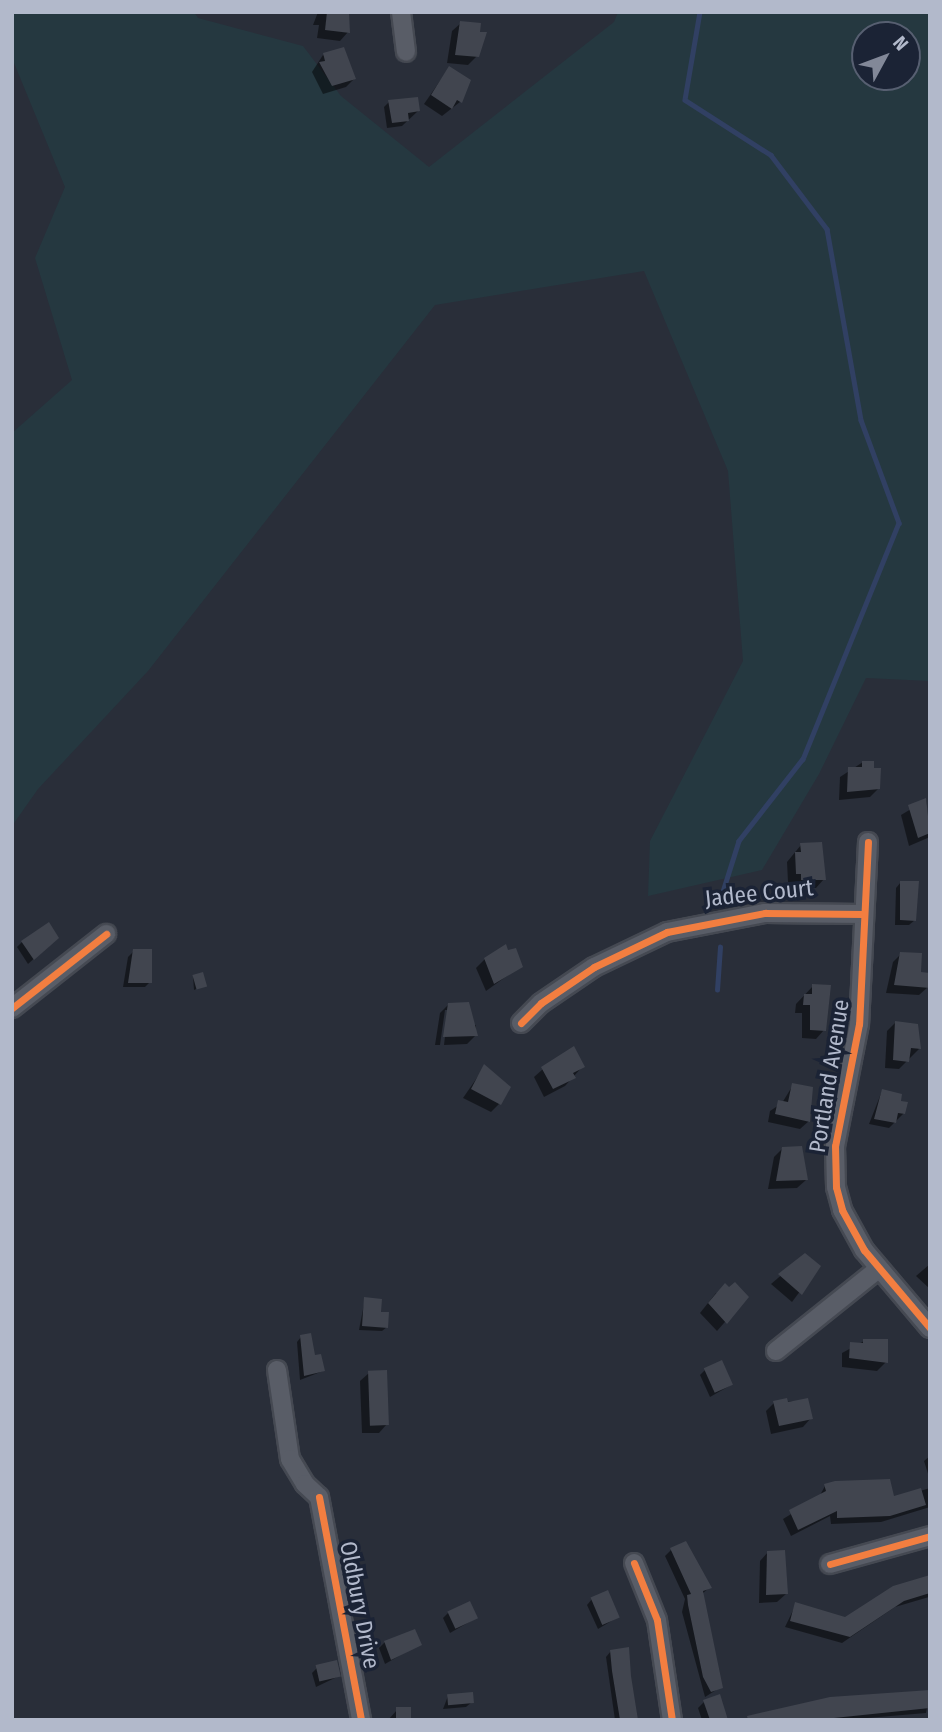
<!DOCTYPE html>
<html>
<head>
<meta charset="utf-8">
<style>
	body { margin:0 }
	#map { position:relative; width:942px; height:1732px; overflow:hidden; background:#292e39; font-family:"Fira Sans Condensed",sans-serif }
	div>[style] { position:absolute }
	.green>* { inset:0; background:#253840 }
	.shadow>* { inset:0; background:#0007 }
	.stream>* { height:4.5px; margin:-2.25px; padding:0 2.25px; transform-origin:2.25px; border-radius:2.25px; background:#314063 }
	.building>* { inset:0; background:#41454f; transform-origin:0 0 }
	.roads { filter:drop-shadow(2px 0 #454952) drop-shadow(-2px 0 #454952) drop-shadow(0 2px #454952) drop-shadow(0 -2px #454952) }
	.minor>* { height:18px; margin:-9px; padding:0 9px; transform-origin:9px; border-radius:9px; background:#595d67 }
	.cycleway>* { height:7px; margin:-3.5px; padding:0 3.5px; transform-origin:3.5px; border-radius:3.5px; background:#f27e40 }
	span { translate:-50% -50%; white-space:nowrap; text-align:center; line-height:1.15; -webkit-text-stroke:7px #1b2335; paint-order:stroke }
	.street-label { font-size:23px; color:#b2b9cb }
	.frame { position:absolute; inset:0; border:14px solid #b2b9cb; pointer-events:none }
	.north { position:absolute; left:851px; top:21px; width:70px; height:70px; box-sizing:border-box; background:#1b2335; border:2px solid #575f71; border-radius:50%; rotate:49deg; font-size:19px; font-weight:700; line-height:28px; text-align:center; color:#b2b9cb }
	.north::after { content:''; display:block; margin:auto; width:24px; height:32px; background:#828898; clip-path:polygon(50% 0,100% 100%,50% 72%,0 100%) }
</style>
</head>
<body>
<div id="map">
	<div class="green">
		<div style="clip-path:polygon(evenodd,12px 12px,194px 12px,198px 18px,303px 46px,341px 96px,429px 167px,614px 22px,618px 12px,930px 12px,930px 681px,866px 678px,819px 774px,762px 870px,648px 896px,650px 841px,743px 661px,728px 471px,644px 271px,435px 305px,148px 671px,38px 789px,12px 826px,12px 433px,72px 380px,35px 258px,65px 187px,12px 58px,12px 12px,865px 35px,907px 35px,907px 77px,865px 77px,865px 35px)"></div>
	</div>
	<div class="shadow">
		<div style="clip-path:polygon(318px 12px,348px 12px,348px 32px,340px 41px,317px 38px,319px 25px,313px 25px)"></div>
		<div style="clip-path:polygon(461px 23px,477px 56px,468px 65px,447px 63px,452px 31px)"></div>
		<div style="clip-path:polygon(323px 55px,354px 79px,346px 87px,323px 94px,312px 72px)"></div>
		<div style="clip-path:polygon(449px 68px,469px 80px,460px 102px,442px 116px,424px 104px)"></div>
		<div style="clip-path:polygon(389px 102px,418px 111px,402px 126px,387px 128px,384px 107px)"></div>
		<div style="clip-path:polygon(863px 762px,872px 769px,879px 788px,870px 797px,839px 800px,840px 777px)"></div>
		<div style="clip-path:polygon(926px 800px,930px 837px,909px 846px,901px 815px)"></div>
		<div style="clip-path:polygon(801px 845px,824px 879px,816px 888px,793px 888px,793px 882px,788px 882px,787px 862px)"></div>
		<div style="clip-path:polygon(901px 882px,915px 920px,909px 925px,895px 925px,896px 888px)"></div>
		<div style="clip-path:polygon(57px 938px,28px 964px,17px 947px,22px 942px)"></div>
		<div style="clip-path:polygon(134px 951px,150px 982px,145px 987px,123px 987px,128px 957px)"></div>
		<div style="clip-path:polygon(901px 954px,928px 987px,919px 995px,886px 993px,893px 962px)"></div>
		<div style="clip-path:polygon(485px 959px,521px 966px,486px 991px,476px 968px)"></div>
		<div style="clip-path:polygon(193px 976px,205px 985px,194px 990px)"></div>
		<div style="clip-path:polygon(813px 986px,824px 1030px,816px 1039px,802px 1038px,802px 1013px,795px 1013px,796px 1004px)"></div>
		<div style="clip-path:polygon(448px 1005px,470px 1025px,476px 1025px,476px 1035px,467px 1044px,444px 1045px,448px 1010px,445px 1010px,440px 1045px,435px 1045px,440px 1013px)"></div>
		<div style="clip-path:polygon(895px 1023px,919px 1049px,899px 1069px,885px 1068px,887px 1031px)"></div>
		<div style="clip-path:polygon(485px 1066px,499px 1104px,491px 1112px,463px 1098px)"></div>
		<div style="clip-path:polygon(583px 1066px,565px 1086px,544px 1097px,534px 1077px,543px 1069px)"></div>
		<div style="clip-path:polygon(793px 1085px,809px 1121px,800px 1129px,768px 1122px,770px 1111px,782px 1103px)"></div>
		<div style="clip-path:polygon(882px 1091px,899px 1103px,904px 1113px,889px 1128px,869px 1124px)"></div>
		<div style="clip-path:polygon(783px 1148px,806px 1180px,797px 1188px,768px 1189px,774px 1157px)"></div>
		<div style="clip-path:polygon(805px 1255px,819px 1266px,792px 1302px,771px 1284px)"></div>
		<div style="clip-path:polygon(930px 1264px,930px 1289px,916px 1276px)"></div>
		<div style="clip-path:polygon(716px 1293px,746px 1298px,717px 1331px,700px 1313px)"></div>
		<div style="clip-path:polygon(365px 1299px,387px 1327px,382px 1331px,359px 1330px)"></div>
		<div style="clip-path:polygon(301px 1337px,323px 1371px,300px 1380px,297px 1342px)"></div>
		<div style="clip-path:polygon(864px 1341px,886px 1362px,877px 1371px,842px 1367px,842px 1353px)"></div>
		<div style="clip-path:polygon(705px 1370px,731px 1385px,710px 1397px,700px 1375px)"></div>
		<div style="clip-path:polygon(369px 1373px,387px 1424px,379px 1433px,362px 1433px,360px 1381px)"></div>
		<div style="clip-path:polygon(807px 1400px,811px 1418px,803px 1427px,771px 1434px,766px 1411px,774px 1403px)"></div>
		<div style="clip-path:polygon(930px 1456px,930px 1480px,924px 1461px)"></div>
		<div style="clip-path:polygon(825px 1486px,893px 1499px,930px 1488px,930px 1507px,881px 1522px,831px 1524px,830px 1516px,791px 1536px,783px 1519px,819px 1497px)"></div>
		<div style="clip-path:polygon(671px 1550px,710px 1587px,702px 1594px,721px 1687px,705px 1697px,682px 1612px,685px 1599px,665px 1556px)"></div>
		<div style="clip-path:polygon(768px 1552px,786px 1594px,777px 1602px,759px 1603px,760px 1561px)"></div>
		<div style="clip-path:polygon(930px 1577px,929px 1597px,895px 1607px,842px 1643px,785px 1627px,796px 1604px,845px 1619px)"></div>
		<div style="clip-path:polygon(592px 1599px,618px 1617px,598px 1629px,587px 1605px)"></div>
		<div style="clip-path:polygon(448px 1613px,476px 1618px,450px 1633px,443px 1618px)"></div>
		<div style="clip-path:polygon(385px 1642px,420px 1644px,385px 1664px,379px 1648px)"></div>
		<div style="clip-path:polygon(611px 1651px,636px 1720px,615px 1720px,606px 1657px)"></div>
		<div style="clip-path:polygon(317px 1668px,339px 1676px,316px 1687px,312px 1673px)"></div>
		<div style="clip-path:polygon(930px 1691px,926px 1713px,844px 1720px,741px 1720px,830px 1698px)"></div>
		<div style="clip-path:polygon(448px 1696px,472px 1702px,466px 1707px,443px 1709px)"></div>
		<div style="clip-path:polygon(704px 1702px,726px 1720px,702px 1720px,698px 1708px)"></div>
		<div style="clip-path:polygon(397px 1710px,410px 1720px,388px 1720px)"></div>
	</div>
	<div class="stream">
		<div style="left:700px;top:12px;width:89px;rotate:99.7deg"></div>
		<div style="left:685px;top:100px;width:102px;rotate:32.6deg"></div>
		<div style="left:771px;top:155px;width:93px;rotate:52.9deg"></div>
		<div style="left:827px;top:229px;width:194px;rotate:79.9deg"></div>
		<div style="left:861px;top:420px;width:110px;rotate:69.7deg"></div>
		<div style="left:899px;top:523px;width:255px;rotate:112.1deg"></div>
		<div style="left:803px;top:759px;width:104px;rotate:128deg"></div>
		<div style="left:739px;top:841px;width:57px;rotate:107.5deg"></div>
		<div style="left:717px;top:990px;width:43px;rotate:-86deg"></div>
	</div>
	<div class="building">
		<div style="clip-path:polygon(327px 12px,349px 12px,350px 33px,325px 30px)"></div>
		<div style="clip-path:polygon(460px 21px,481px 23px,480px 32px,487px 32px,479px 57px,455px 55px)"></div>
		<div style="clip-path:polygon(344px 47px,356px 79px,332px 86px,319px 62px,325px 61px,323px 53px)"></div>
		<div style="clip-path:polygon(449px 66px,471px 80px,462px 103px,457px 100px,452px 109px,431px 95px)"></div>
		<div style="clip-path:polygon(418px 97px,420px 111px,408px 113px,409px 121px,392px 123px,388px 100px)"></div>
		<div style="clip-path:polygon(862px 761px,874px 761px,874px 768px,881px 768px,880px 789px,847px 792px,848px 767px,862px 767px)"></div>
		<div style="clip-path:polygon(926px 798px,930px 833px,918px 838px,908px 805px)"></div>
		<div style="clip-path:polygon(822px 842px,826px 880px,801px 880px,801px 874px,796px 874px,795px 852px,801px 852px,800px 843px)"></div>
		<div style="clip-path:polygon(900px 881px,919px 881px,916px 921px,900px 920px)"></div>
		<div style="clip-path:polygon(49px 922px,59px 938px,34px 960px,21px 941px)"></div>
		<div style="clip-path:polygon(506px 944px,508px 950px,516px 948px,523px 967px,494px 984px,484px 958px)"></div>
		<div style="clip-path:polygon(133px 949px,152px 949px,152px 983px,128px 983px)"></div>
		<div style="clip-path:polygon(900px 952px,922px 953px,921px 972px,930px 973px,930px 988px,894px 985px)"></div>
		<div style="left:203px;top:972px;width:15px;height:11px;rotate:74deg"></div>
		<div style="clip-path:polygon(812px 984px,831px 985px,826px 1031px,810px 1030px,810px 1005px,803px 1005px,804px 994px,812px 994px)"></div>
		<div style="clip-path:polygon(469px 1002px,478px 1036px,443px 1037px,448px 1003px)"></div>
		<div style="clip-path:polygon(895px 1021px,918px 1024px,921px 1049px,911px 1048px,909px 1062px,893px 1060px)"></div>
		<div style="clip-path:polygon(574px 1046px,585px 1067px,573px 1073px,576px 1078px,553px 1089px,541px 1067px)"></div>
		<div style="clip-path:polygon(484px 1064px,511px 1087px,501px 1105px,471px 1089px)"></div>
		<div style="clip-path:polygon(792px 1083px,813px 1087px,810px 1122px,775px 1114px,778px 1100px,788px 1102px)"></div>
		<div style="clip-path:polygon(882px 1089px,902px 1094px,901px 1101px,908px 1102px,905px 1114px,898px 1113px,896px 1123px,874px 1119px)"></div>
		<div style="clip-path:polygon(802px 1146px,808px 1180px,776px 1181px,782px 1147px)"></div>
		<div style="clip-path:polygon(805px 1253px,821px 1266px,802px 1295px,778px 1274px)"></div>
		<div style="clip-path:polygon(735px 1282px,749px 1297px,727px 1324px,708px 1303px,725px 1283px,729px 1287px)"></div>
		<div style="clip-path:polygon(364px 1297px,382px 1299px,381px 1312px,389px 1312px,388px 1328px,362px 1326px)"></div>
		<div style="clip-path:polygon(311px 1333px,315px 1355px,321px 1354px,325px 1371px,304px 1376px,300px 1335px)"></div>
		<div style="clip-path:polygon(863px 1339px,888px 1339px,888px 1363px,849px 1358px,850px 1342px,863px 1343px)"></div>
		<div style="left:722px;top:1360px;width:27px;height:20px;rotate:66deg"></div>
		<div style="left:387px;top:1370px;width:55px;height:19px;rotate:88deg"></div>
		<div style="clip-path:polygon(787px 1398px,788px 1402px,808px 1398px,813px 1419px,779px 1426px,773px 1401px)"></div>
		<div style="clip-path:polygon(890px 1479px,894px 1496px,921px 1488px,926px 1505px,890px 1516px,837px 1518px,837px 1511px,798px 1530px,789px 1510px,826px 1491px,824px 1484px,835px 1481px)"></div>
		<div style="clip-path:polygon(686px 1541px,712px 1588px,703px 1591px,723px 1688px,711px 1692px,703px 1677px,688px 1605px,687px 1595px,691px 1594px,670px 1548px)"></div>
		<div style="clip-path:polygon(785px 1550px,788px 1594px,766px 1595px,767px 1551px)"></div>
		<div style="clip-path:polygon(930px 1575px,930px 1593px,904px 1601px,850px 1637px,790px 1621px,795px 1602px,845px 1617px,893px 1586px)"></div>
		<div style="left:608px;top:1590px;width:30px;height:19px;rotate:67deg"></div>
		<div style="left:470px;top:1601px;width:19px;height:25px;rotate:65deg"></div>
		<div style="clip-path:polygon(415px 1629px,422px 1645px,391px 1660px,384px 1641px)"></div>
		<div style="clip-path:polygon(629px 1647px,631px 1676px,638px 1720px,620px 1720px,612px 1671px,610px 1650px)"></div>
		<div style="left:337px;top:1660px;width:17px;height:22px;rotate:77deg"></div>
		<div style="clip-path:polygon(930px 1690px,930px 1708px,815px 1720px,748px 1720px,747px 1716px,830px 1697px)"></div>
		<div style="left:473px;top:1692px;width:11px;height:26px;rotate:85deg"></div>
		<div style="clip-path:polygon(720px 1694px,728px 1720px,710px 1720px,703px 1700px)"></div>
		<div style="left:411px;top:1707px;width:13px;height:15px;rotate:90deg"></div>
	</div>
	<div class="roads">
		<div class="minor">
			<div style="left:401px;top:12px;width:40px;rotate:82.9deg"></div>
			<div style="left:868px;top:842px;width:182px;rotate:92.8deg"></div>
			<div style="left:859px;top:1024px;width:124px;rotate:101.1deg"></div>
			<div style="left:835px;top:1146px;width:41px;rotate:88.6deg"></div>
			<div style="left:836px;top:1187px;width:24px;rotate:75deg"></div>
			<div style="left:842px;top:1210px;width:46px;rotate:61.2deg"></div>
			<div style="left:864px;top:1250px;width:102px;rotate:49.8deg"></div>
			<div style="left:12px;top:1008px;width:120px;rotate:-38.2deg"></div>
			<div style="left:521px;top:1023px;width:28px;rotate:-45deg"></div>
			<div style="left:541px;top:1003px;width:64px;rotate:-34.2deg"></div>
			<div style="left:594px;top:967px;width:81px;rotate:-25.6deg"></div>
			<div style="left:667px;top:932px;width:100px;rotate:-11deg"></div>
			<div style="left:765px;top:913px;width:98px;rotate:0.6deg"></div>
			<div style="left:776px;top:1351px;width:129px;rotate:-38.7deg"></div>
			<div style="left:277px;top:1370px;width:90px;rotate:81.7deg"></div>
			<div style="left:290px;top:1459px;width:29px;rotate:59deg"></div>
			<div style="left:305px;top:1484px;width:19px;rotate:43deg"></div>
			<div style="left:319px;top:1497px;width:227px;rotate:79.3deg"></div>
			<div style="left:634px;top:1563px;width:61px;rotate:68deg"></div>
			<div style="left:657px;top:1620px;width:101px;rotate:81.5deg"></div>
			<div style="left:830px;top:1564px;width:104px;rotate:-15.6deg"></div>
		</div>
	</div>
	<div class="cycleway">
		<div style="left:868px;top:842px;width:182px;rotate:92.8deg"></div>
		<div style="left:859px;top:1024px;width:124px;rotate:101.1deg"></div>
		<div style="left:835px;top:1146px;width:41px;rotate:88.6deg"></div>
		<div style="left:836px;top:1187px;width:24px;rotate:75deg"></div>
		<div style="left:842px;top:1210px;width:46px;rotate:61.2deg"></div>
		<div style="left:864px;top:1250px;width:102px;rotate:49.8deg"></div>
		<div style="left:12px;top:1008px;width:120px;rotate:-38.2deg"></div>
		<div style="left:521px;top:1023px;width:28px;rotate:-45deg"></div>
		<div style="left:541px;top:1003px;width:64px;rotate:-34.2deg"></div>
		<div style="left:594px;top:967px;width:81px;rotate:-25.6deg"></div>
		<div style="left:667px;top:932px;width:100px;rotate:-11deg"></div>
		<div style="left:765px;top:913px;width:98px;rotate:0.6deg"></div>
		<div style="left:319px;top:1497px;width:227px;rotate:79.3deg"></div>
		<div style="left:634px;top:1563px;width:61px;rotate:68deg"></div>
		<div style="left:657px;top:1620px;width:101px;rotate:81.5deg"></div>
		<div style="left:830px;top:1564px;width:104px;rotate:-15.6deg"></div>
	</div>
	<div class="street-label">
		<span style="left:759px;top:893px;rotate:-6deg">Jadee Court</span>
		<span style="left:829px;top:1076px;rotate:-81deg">Portland Avenue</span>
		<span style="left:360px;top:1605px;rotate:79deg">Oldbury Drive</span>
	</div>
	<div class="frame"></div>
	<div class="north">N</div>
</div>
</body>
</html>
